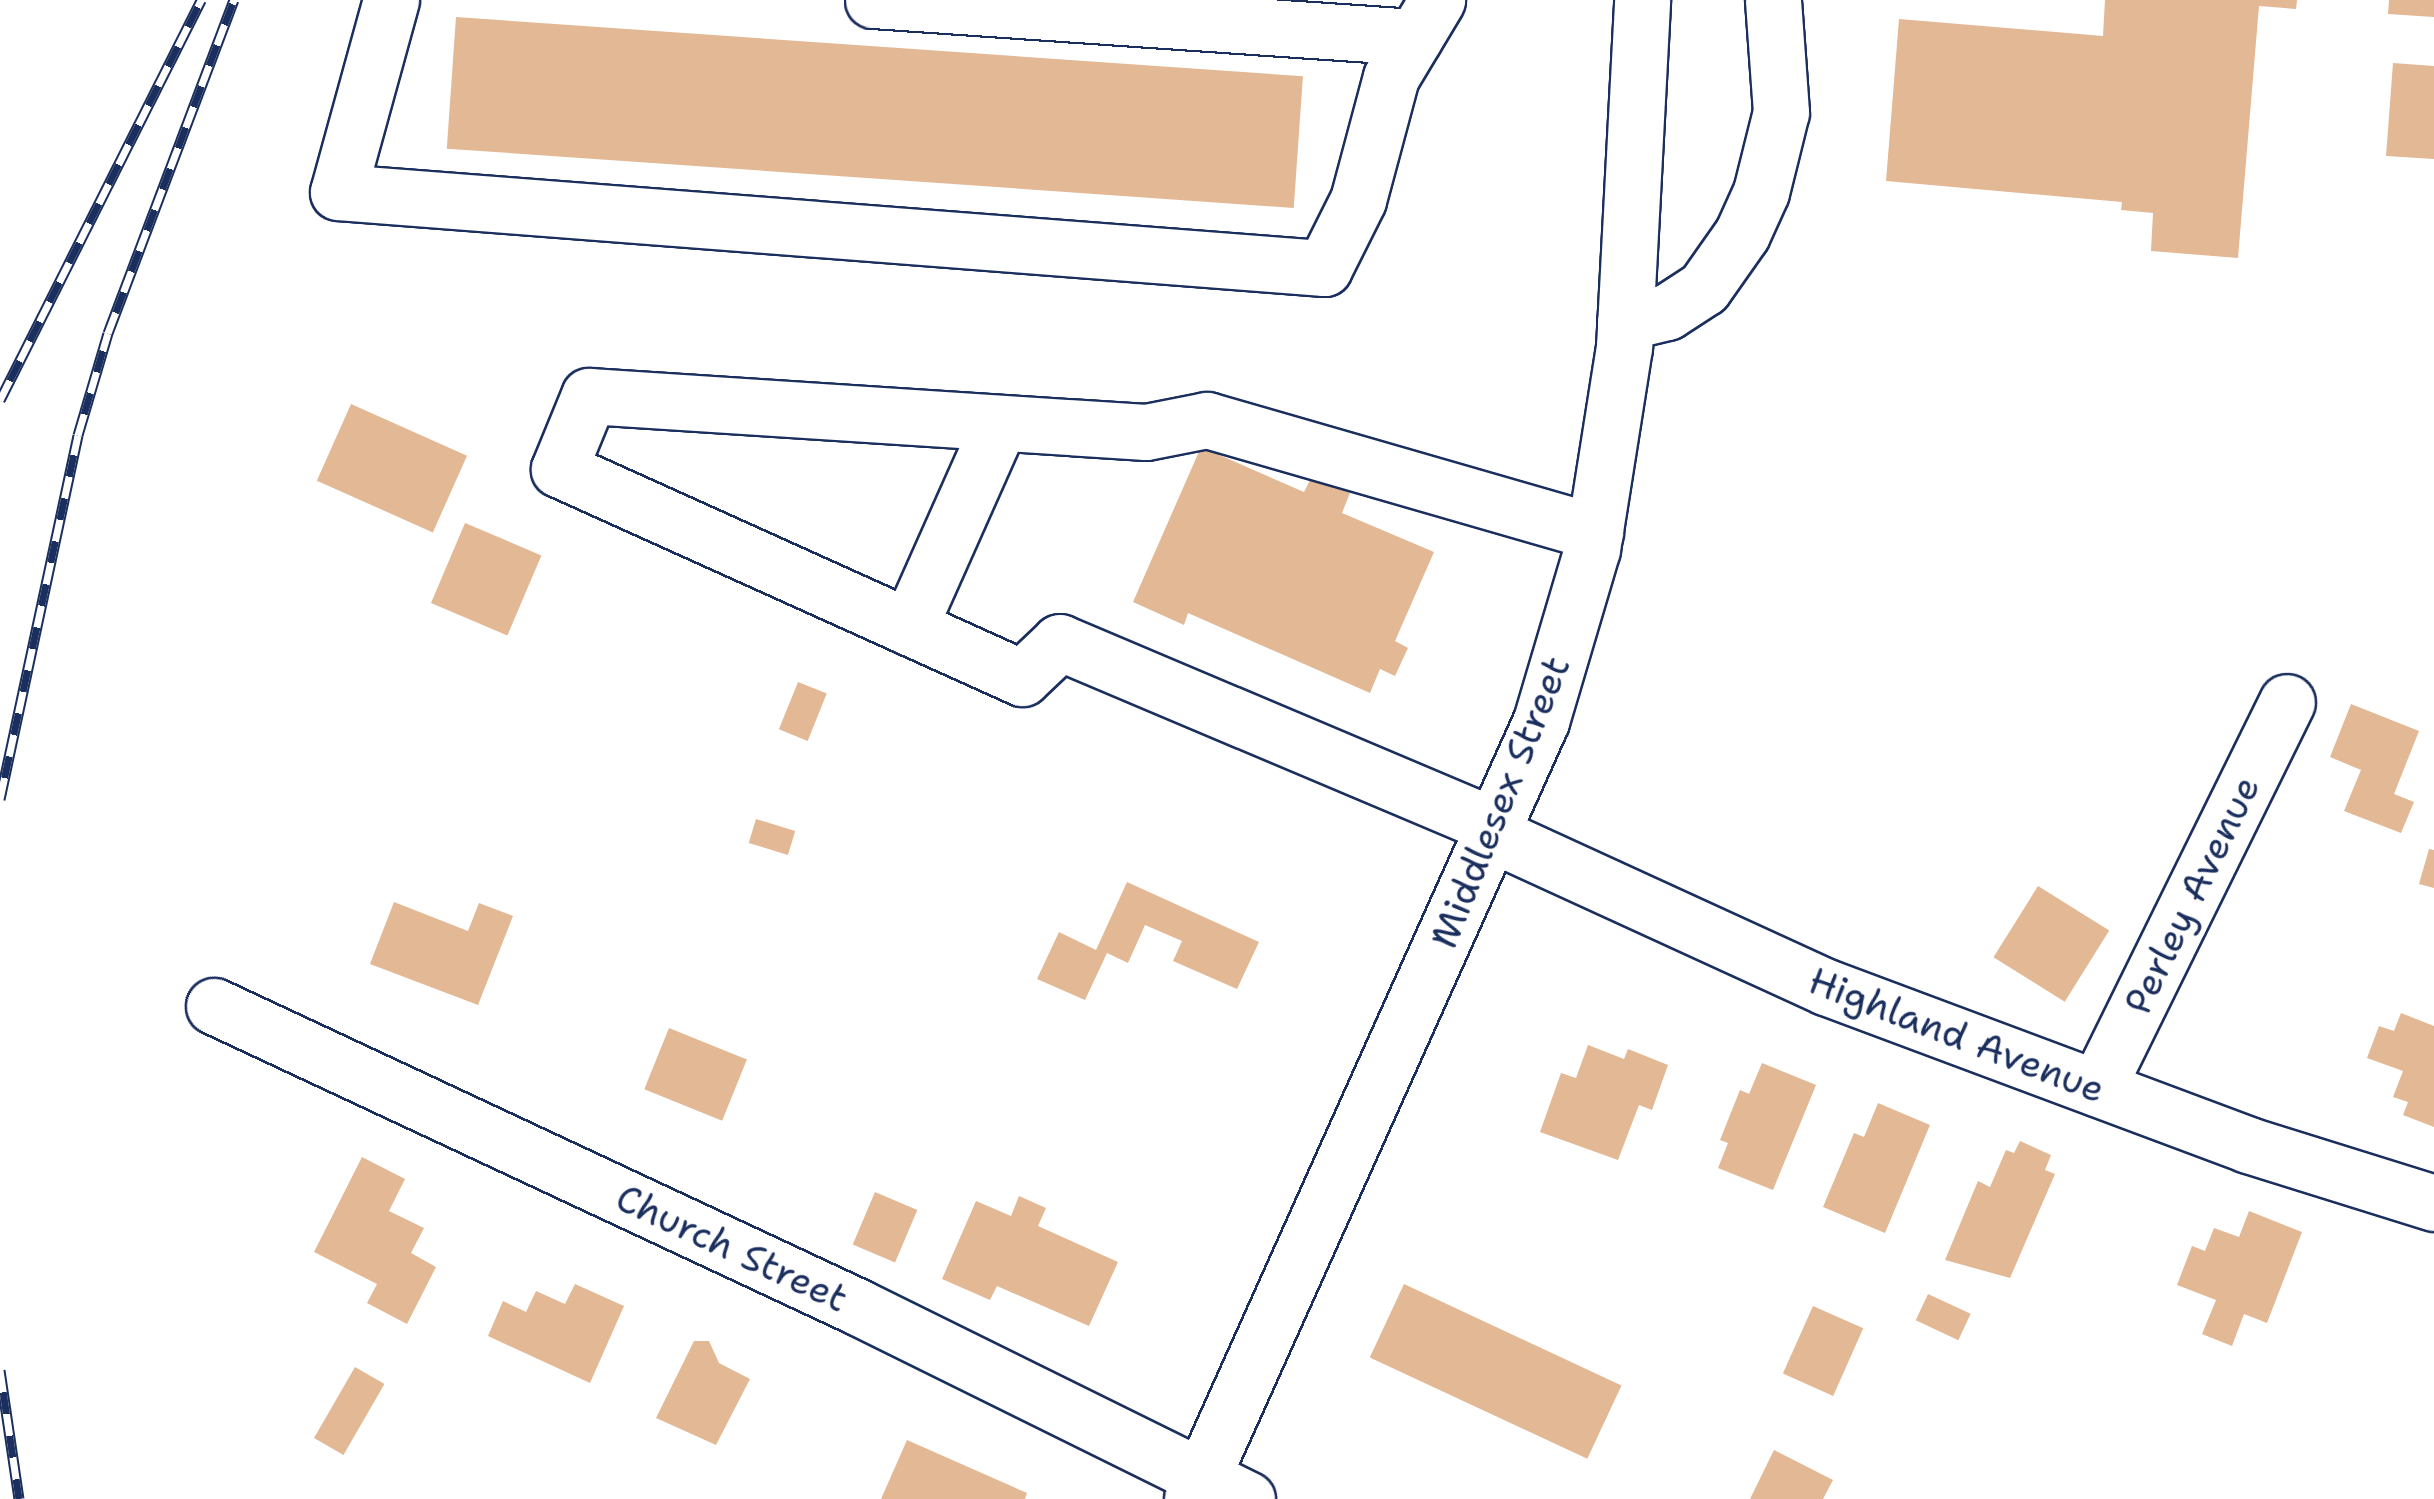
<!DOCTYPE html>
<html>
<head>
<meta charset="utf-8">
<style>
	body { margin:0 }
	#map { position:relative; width:2434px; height:1499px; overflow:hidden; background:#fff; font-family:"Shantell Sans",sans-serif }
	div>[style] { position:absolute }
	.building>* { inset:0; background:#e3b894; transform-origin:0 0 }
	.roads { filter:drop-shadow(2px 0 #1b2f5e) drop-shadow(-2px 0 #1b2f5e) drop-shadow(0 2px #1b2f5e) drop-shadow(0 -2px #1b2f5e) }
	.minor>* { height:55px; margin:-27.5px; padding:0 27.5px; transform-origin:27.5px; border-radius:27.5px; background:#fff }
	.major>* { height:55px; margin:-27.5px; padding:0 27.5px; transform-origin:27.5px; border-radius:27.5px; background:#fff }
	.rail>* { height:11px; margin-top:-5.5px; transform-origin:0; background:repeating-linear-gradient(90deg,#fff 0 22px,#1b2f5e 0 44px); box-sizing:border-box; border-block:2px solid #1b2f5e }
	span { translate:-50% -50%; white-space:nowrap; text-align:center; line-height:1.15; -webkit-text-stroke:9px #fff; paint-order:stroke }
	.street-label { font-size:38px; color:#1b2f5e }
</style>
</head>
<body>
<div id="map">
	<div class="building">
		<div style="clip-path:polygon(2105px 0,2297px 0,2296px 9px,2259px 6px,2238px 258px,2151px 251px,2153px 213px,2121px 210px,2122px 202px,1886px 181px,1899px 19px,2103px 36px)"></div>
		<div style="clip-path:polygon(2389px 0,2434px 0,2434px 17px,2388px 14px)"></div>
		<div style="left:456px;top:17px;width:849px;height:132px;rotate:4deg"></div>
		<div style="clip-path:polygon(2393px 63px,2434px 66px,2434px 159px,2386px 156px)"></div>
		<div style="left:351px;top:404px;width:127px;height:84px;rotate:24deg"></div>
		<div style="clip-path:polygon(1201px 447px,1304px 492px,1312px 476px,1350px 493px,1342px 513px,1434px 552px,1395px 641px,1408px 648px,1395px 676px,1380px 669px,1370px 693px,1188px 613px,1184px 625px,1133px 602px)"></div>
		<div style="left:465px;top:523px;width:83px;height:87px;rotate:23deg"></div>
		<div style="left:798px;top:682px;width:31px;height:51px;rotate:22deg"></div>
		<div style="clip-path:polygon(2351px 704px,2419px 731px,2394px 794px,2414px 802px,2401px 833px,2344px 811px,2361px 770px,2330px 757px)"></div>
		<div style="left:756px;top:819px;width:41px;height:25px;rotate:17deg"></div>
		<div style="clip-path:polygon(2429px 849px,2434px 850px,2434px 888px,2419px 884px)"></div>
		<div style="clip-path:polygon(1127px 882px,1259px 942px,1237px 989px,1173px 961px,1182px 941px,1145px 925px,1128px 963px,1107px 953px,1085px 1000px,1037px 979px,1059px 932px,1096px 950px)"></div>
		<div style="left:2038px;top:886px;width:84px;height:84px;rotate:32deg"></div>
		<div style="clip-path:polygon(394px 902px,468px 931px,479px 903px,513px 916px,478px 1005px,370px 964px)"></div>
		<div style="clip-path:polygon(2401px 1013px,2434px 1026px,2434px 1127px,2403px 1115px,2408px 1102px,2393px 1097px,2403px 1071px,2367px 1058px,2379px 1026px,2394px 1031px)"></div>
		<div style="left:669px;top:1028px;width:84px;height:66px;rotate:22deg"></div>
		<div style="clip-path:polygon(1588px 1045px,1624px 1059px,1628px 1049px,1668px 1065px,1652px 1110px,1639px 1105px,1618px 1160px,1540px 1132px,1561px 1073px,1576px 1078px)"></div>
		<div style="clip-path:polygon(1762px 1063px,1816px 1085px,1773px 1190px,1718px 1168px,1728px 1143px,1720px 1140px,1740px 1090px,1749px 1094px)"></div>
		<div style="clip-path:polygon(1878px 1103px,1930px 1125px,1885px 1233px,1823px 1207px,1854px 1133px,1864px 1137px)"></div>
		<div style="clip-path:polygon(2020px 1141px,2051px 1155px,2045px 1170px,2055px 1174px,2010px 1278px,1945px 1260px,1978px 1181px,1990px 1187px,2006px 1150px,2014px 1153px)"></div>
		<div style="clip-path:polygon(362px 1157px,405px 1179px,389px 1211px,424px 1228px,411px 1253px,436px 1267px,407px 1324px,367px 1303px,377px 1284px,314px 1252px)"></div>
		<div style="left:875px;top:1192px;width:46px;height:57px;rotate:23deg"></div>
		<div style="clip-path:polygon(1019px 1196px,1046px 1208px,1038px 1226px,1118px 1262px,1089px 1326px,997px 1286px,990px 1300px,942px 1279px,976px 1201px,1011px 1216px)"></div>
		<div style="clip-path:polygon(2249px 1211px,2302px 1232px,2267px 1323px,2244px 1314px,2232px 1346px,2202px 1334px,2216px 1300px,2177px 1285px,2192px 1246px,2205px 1251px,2214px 1228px,2239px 1237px)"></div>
		<div style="clip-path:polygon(575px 1284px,624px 1306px,590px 1383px,488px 1336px,503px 1301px,526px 1312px,536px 1291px,565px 1304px)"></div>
		<div style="left:1404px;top:1284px;width:240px;height:81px;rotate:25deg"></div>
		<div style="left:1928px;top:1294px;width:47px;height:29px;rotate:25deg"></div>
		<div style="left:1813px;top:1306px;width:55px;height:74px;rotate:24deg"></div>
		<div style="clip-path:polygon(694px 1341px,709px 1341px,719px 1363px,750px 1379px,716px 1445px,656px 1418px)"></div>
		<div style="left:355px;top:1367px;width:34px;height:82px;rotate:30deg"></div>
		<div style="clip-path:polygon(907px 1440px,1027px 1493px,1025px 1499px,881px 1499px)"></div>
		<div style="clip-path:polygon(1774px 1450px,1833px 1480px,1823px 1499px,1750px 1499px)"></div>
	</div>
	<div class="roads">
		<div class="minor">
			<div style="left:391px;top:0;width:199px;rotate:105.4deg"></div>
			<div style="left:338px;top:192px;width:989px;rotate:4.41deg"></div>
			<div style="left:1324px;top:268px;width:76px;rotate:-63.4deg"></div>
			<div style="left:1358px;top:200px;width:127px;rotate:-75deg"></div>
			<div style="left:1391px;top:77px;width:90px;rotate:-59.1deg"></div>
			<div style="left:873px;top:0;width:543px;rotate:3.91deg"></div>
			<div style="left:1625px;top:322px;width:43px;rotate:-13.4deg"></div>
			<div style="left:1667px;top:312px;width:44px;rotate:-33deg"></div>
			<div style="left:1704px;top:288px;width:66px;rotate:-54.9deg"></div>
			<div style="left:1742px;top:234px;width:46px;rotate:-65.7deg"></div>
			<div style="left:1761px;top:192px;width:82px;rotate:-76deg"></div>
			<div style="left:1781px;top:112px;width:112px;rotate:-94.1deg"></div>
			<div style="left:909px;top:627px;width:223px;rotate:-66deg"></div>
			<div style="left:1497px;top:827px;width:475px;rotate:-157.1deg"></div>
			<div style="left:1060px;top:642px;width:52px;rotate:136.5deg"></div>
			<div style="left:1022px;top:678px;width:508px;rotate:-155.71deg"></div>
			<div style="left:559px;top:469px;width:79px;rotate:-67.7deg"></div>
			<div style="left:589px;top:396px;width:558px;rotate:3.7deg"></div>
			<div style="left:1146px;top:432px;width:62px;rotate:-11.1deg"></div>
			<div style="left:1207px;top:420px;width:404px;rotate:16.1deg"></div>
			<div style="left:1494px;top:835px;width:365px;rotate:24.6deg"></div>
			<div style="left:1826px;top:987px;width:451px;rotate:20.5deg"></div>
			<div style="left:2248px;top:1145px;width:195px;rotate:17.3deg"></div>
			<div style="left:214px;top:1006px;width:711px;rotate:25.05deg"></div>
			<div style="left:858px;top:1307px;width:434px;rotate:26.3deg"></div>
			<div style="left:2097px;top:1088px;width:430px;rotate:-63.8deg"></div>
		</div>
		<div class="major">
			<div style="left:1192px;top:1499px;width:853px;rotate:-65.84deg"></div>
			<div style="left:1541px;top:721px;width:179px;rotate:-73.5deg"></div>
			<div style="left:1592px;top:549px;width:205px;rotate:-81deg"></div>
			<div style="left:1624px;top:347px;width:347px;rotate:-87deg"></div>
		</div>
	</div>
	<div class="rail">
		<div style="left:0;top:400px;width:448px;rotate:-63.3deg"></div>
		<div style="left:0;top:799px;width:372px;rotate:-77.9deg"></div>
		<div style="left:78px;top:435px;width:106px;rotate:-73.6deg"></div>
		<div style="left:108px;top:333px;width:356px;rotate:-69.3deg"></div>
		<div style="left:0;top:1370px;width:130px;rotate:81.6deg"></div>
	</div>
	<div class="street-label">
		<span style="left:1500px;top:802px;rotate:-68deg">Middlesex Street</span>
		<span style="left:2192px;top:895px;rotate:-64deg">Perley Avenue</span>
		<span style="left:1957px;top:1035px;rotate:21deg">Highland Avenue</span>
		<span style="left:732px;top:1248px;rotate:25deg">Church Street</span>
	</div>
</div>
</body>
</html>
